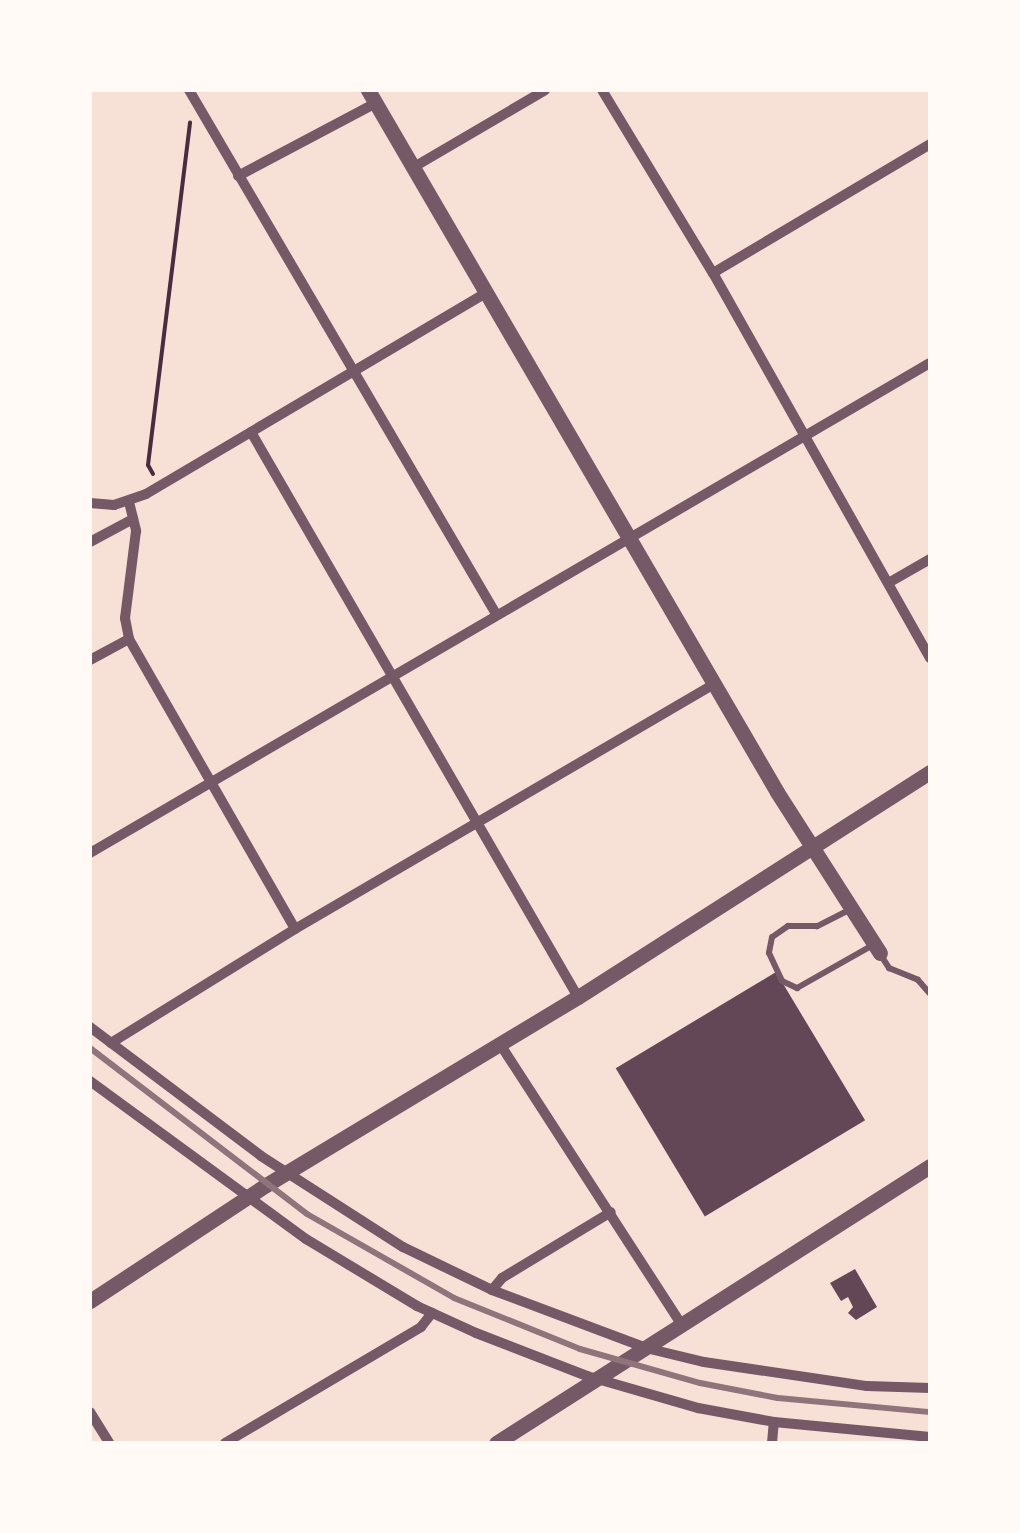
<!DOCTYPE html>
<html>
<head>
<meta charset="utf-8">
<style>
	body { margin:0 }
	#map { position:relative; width:1020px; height:1533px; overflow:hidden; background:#f7e1d7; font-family:"Public Sans",sans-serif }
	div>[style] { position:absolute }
	.building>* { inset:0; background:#644757; transform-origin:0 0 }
	.path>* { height:4px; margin:-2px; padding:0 2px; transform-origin:2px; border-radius:2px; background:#4a2c40 }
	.service>* { height:6px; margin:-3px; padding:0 3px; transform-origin:3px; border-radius:3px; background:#755966 }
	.minor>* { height:10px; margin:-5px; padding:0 5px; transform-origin:5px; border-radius:5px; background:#755966 }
	.tertiary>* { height:15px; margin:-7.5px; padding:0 7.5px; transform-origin:7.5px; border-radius:7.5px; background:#755966 }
	.rail>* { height:6px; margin:-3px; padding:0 3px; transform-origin:3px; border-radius:3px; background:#8f747c }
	span { translate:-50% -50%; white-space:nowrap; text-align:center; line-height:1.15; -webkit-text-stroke:10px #fffaf5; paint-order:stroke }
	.frame { position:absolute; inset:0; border:92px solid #fffaf5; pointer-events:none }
</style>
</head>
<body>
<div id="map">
	<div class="building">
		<div style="left:776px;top:972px;width:173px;height:187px;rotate:59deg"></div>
		<div style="clip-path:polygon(855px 1269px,877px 1307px,856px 1320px,848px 1313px,853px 1307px,848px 1297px,841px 1301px,830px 1283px)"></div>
	</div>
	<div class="path">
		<div style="left:153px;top:474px;width:10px;rotate:-119deg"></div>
		<div style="left:148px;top:465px;width:345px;rotate:-83deg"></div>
	</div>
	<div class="service">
		<div style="left:849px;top:910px;width:36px;rotate:153deg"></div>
		<div style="left:817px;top:926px;width:29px;rotate:180deg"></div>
		<div style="left:788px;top:926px;width:19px;rotate:145deg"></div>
		<div style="left:772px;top:937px;width:16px;rotate:101deg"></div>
		<div style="left:769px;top:953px;width:31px;rotate:65deg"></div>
		<div style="left:782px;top:981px;width:17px;rotate:25deg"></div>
		<div style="left:797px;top:988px;width:87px;rotate:-29.5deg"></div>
		<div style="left:880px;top:954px;width:17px;rotate:57deg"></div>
		<div style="left:889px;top:968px;width:31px;rotate:22deg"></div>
		<div style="left:918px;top:980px;width:18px;rotate:49deg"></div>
	</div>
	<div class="minor">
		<div style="left:189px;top:90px;width:607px;rotate:59.63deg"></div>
		<div style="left:602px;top:90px;width:214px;rotate:58.8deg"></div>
		<div style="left:713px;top:273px;width:442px;rotate:60.6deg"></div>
		<div style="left:414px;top:167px;width:152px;rotate:-30.4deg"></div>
		<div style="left:238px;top:176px;width:156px;rotate:-27.9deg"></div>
		<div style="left:713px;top:273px;width:252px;rotate:-30.7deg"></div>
		<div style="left:251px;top:432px;width:653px;rotate:59.94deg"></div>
		<div style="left:129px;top:502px;width:30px;rotate:76deg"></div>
		<div style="left:136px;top:531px;width:88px;rotate:97.2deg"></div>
		<div style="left:125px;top:618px;width:21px;rotate:79deg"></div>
		<div style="left:129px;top:639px;width:334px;rotate:60.2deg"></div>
		<div style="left:90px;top:503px;width:24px;rotate:5deg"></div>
		<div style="left:114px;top:505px;width:34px;rotate:-19deg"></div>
		<div style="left:146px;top:494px;width:397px;rotate:-30.6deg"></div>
		<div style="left:90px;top:542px;width:49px;rotate:-28.1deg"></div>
		<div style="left:890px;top:582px;width:46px;rotate:-29.9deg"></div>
		<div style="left:90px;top:660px;width:44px;rotate:-28.3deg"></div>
		<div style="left:90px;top:853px;width:972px;rotate:-30.26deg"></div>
		<div style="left:90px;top:1027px;width:214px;rotate:37deg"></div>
		<div style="left:261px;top:1156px;width:169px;rotate:32.7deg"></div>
		<div style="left:403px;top:1247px;width:99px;rotate:25.8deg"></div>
		<div style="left:492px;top:1290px;width:165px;rotate:20.6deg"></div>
		<div style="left:646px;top:1348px;width:60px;rotate:13.6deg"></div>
		<div style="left:704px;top:1362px;width:165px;rotate:8.4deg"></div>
		<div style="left:867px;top:1386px;width:63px;rotate:1.8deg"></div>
		<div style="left:111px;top:1043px;width:216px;rotate:-31.8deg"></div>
		<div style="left:295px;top:929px;width:485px;rotate:-30.3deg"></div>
		<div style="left:500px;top:1044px;width:335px;rotate:57.1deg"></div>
		<div style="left:90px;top:1081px;width:268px;rotate:36.2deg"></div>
		<div style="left:306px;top:1239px;width:130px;rotate:31.1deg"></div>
		<div style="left:417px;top:1306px;width:65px;rotate:24.6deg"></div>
		<div style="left:476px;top:1333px;width:119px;rotate:21.2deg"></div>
		<div style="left:587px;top:1376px;width:116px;rotate:16.1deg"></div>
		<div style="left:698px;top:1408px;width:77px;rotate:10.4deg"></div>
		<div style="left:774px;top:1422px;width:157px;rotate:5.5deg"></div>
		<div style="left:492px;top:1290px;width:16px;rotate:-50deg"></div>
		<div style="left:502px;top:1278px;width:127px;rotate:-31.2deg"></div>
		<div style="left:90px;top:1412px;width:36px;rotate:58deg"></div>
		<div style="left:225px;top:1443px;width:228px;rotate:-30.6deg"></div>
		<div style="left:421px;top:1327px;width:18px;rotate:-52deg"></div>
		<div style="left:772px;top:1443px;width:21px;rotate:-85deg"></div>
	</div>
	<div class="tertiary">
		<div style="left:368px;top:90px;width:812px;rotate:59.77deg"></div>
		<div style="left:777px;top:792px;width:191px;rotate:57.4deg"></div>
		<div style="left:90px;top:1301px;width:211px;rotate:-33.4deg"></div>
		<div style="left:266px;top:1185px;width:364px;rotate:-31.1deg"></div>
		<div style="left:578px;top:997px;width:418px;rotate:-32.6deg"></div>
		<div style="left:496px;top:1443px;width:515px;rotate:-32.55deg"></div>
	</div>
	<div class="rail">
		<div style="left:90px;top:1048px;width:273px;rotate:37.4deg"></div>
		<div style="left:307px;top:1214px;width:169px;rotate:29.7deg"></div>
		<div style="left:454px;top:1298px;width:136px;rotate:22deg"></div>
		<div style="left:580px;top:1349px;width:125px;rotate:15.8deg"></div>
		<div style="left:700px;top:1383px;width:79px;rotate:10.9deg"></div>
		<div style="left:778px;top:1398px;width:153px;rotate:5.3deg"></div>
	</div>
	<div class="frame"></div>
</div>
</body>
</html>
